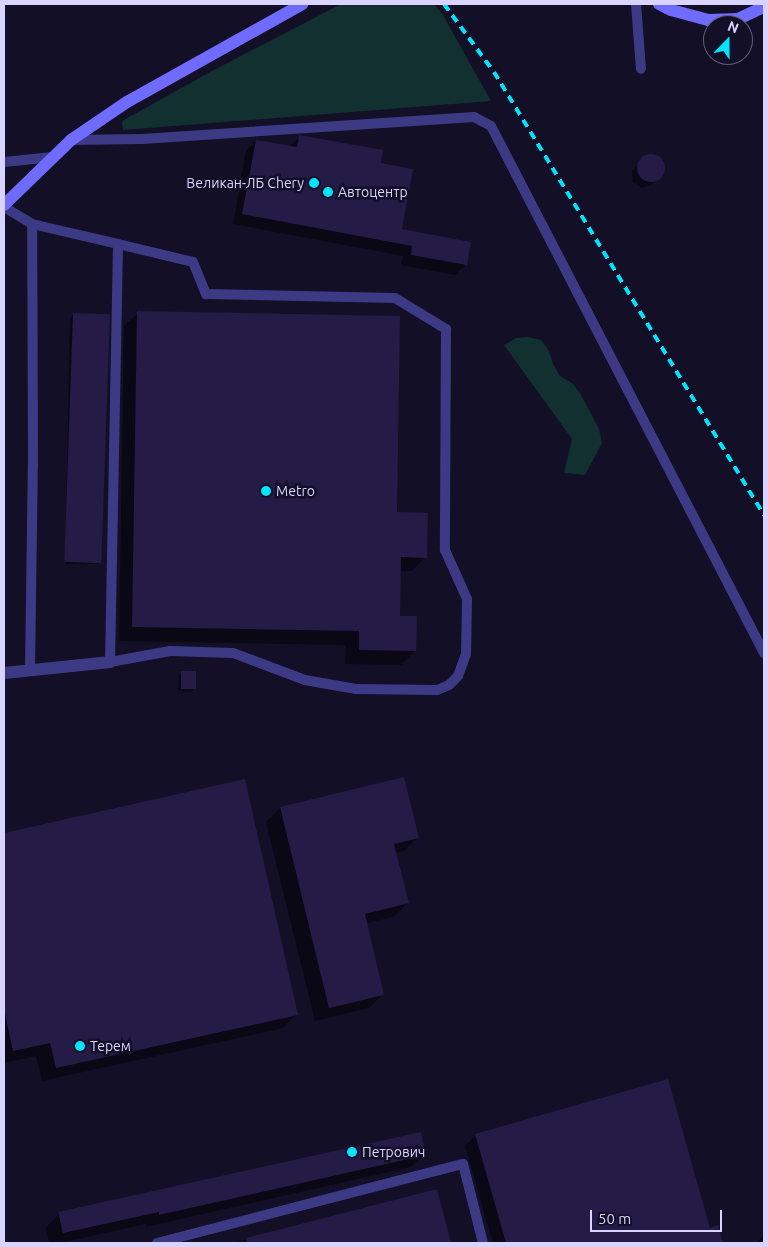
<!DOCTYPE html>
<html>
<head>
<meta charset="utf-8">
<style>
	body { margin:0 }
	#map { position:relative; width:768px; height:1247px; overflow:hidden; background:#130f26; font-family:Ubuntu,sans-serif }
	div>[style] { position:absolute }
	.green>* { inset:0; background:#12302f }
	.shadow>* { inset:0; background:#0007 }
	.building>* { inset:0; background:#241b47; transform-origin:0 0 }
	.round { border-radius:50% }
	.lane>* { height:10px; margin:-5px; padding:0 5px; transform-origin:5px; border-radius:5px; background:#3d3a85 }
	.street>* { height:12px; margin:-6px; padding:0 6px; transform-origin:6px; border-radius:6px; background:#3d3a85 }
	.secondary>* { height:12px; margin:-6px; padding:0 6px; transform-origin:6px; border-radius:6px; background:#6f6bff }
	.rail>* { height:4px; margin-top:-2px; transform-origin:0; background:repeating-linear-gradient(90deg,#00e5ff 0 8px,transparent 0 14px) }
	.dots>* { width:14px; height:14px; translate:-50% -50%; box-sizing:border-box; border:2px solid #130f26; border-radius:50% }
	span { translate:-50% -50%; white-space:nowrap; text-align:center; line-height:1.15; -webkit-text-stroke:5px #130f26; paint-order:stroke }
	.poi-label { font-size:14px; color:#d9d4ff }
	.right { translate:-100% -50%; text-align:right }
	.left { translate:0 -50%; text-align:left }
	.frame { position:absolute; inset:0; border:5px solid #d9d4ff; pointer-events:none }
	.north { position:absolute; left:703px; top:15px; width:50px; height:50px; box-sizing:border-box; background:#130f26; border:1px solid #625e7d; border-radius:50%; rotate:22deg; font-size:14px; font-weight:700; line-height:20px; text-align:center; color:#d9d4ff }
	.north::after { content:''; display:block; margin:auto; width:18px; height:22px; background:#00e5ff; clip-path:polygon(50% 0,100% 100%,50% 72%,0 100%) }
	.scale { position:absolute; left:590px; top:1210px; width:132px; height:22px; box-sizing:border-box; border:2px solid #d9d4ff; border-top:0; padding-left:6px; font-size:15px; line-height:18px; white-space:nowrap; color:#d9d4ff; -webkit-text-stroke:4px #130f26; paint-order:stroke }
</style>
</head>
<body>
<div id="map">
	<div class="green">
		<div style="clip-path:polygon(341px 4px,434px 4px,443px 15px,491px 101px,123px 130px,122px 121px,210px 72px)"></div>
		<div style="clip-path:polygon(528px 337px,541px 340px,549px 351px,553px 364px,560px 376px,572px 383px,580px 393px,599px 429px,602px 443px,585px 475px,564px 473px,572px 439px,504px 345px,516px 338px)"></div>
	</div>
	<div class="shadow">
		<div style="clip-path:polygon(300px 137px,379px 164px,400px 230px,465px 265px,455px 275px,401px 265px,403px 256px,233px 224px,246px 151px,256px 141px,289px 147px)"></div>
		<div style="clip-path:polygon(653px 156px,662px 161px,663px 172px,652px 184px,642px 188px,633px 182px,632px 171px,642px 159px)"></div>
		<div style="clip-path:polygon(138px 313px,395px 514px,426px 557px,412px 571px,399px 571px,398px 617px,415px 651px,401px 665px,345px 664px,346px 645px,119px 641px,124px 326px)"></div>
		<div style="clip-path:polygon(73px 315px,101px 561px,98px 564px,65px 564px,70px 318px)"></div>
		<div style="clip-path:polygon(182px 672px,194px 688px,191px 692px,178px 691px,179px 675px)"></div>
		<div style="clip-path:polygon(403px 778px,418px 837px,404px 851px,395px 853px,407px 903px,394px 917px,366px 923px,383px 994px,369px 1008px,315px 1021px,266px 822px,280px 808px)"></div>
		<div style="clip-path:polygon(244px 781px,296px 1014px,283px 1028px,42px 1081px,36px 1056px,4px 1063px,4px 834px)"></div>
		<div style="clip-path:polygon(476px 1135px,709px 1229px,717px 1227px,722px 1243px,493px 1243px,465px 1146px)"></div>
		<div style="clip-path:polygon(424px 1154px,411px 1167px,146px 1227px,146px 1224px,60px 1243px,49px 1243px,46px 1227px,59px 1214px)"></div>
		<div style="clip-path:polygon(436px 1191px,449px 1243px,232px 1243px)"></div>
		<div style="clip-path:polygon(764px 1235px,764px 1243px,756px 1243px)"></div>
	</div>
	<div class="building">
		<div style="clip-path:polygon(299px 135px,383px 150px,381px 163px,413px 169px,402px 229px,471px 242px,467px 265px,411px 255px,412px 246px,242px 214px,256px 140px,297px 147px)"></div>
		<div class="round" style="left:637px;top:154px;width:28px;height:28px"></div>
		<div style="clip-path:polygon(137px 311px,400px 316px,397px 512px,428px 513px,427px 558px,401px 557px,400px 616px,417px 616px,416px 651px,359px 650px,359px 631px,132px 627px)"></div>
		<div style="left:73px;top:313px;width:37px;height:249px;rotate:2deg"></div>
		<div style="left:181px;top:671px;width:15px;height:18px"></div>
		<div style="clip-path:polygon(404px 777px,419px 838px,394px 844px,409px 903px,365px 914px,384px 995px,329px 1008px,280px 807px)"></div>
		<div style="clip-path:polygon(245px 779px,298px 1015px,56px 1068px,50px 1043px,13px 1051px,4px 1009px,4px 833px)"></div>
		<div style="clip-path:polygon(668px 1079px,710px 1228px,718px 1225px,723px 1243px,506px 1243px,475px 1134px)"></div>
		<div style="clip-path:polygon(421px 1132px,426px 1155px,159px 1215px,159px 1212px,63px 1233px,58px 1212px)"></div>
		<div style="clip-path:polygon(437px 1189px,451px 1243px,247px 1243px,246px 1238px)"></div>
	</div>
	<div class="lane">
		<div style="left:636px;top:4px;width:65px;rotate:85.6deg"></div>
		<div style="left:71px;top:140px;width:71px;rotate:-0.8deg"></div>
		<div style="left:142px;top:139px;width:333px;rotate:-3.8deg"></div>
		<div style="left:474px;top:117px;width:19px;rotate:28deg"></div>
		<div style="left:491px;top:126px;width:594px;rotate:62.61deg"></div>
		<div style="left:4px;top:162px;width:49px;rotate:-5.8deg"></div>
		<div style="left:4px;top:207px;width:33px;rotate:31deg"></div>
		<div style="left:32px;top:224px;width:88px;rotate:13.1deg"></div>
		<div style="left:118px;top:244px;width:77px;rotate:13.5deg"></div>
		<div style="left:193px;top:262px;width:35px;rotate:68deg"></div>
		<div style="left:206px;top:294px;width:189px;rotate:1.2deg"></div>
		<div style="left:395px;top:298px;width:60px;rotate:31.3deg"></div>
		<div style="left:446px;top:329px;width:221px;rotate:90.3deg"></div>
		<div style="left:445px;top:550px;width:54px;rotate:65.8deg"></div>
		<div style="left:467px;top:599px;width:55px;rotate:91deg"></div>
		<div style="left:466px;top:654px;width:23px;rotate:110deg"></div>
		<div style="left:458px;top:676px;width:13px;rotate:135deg"></div>
		<div style="left:449px;top:685px;width:13px;rotate:157deg"></div>
		<div style="left:437px;top:690px;width:81px;rotate:-179.3deg"></div>
		<div style="left:356px;top:689px;width:52px;rotate:-170deg"></div>
		<div style="left:305px;top:680px;width:77px;rotate:-159.4deg"></div>
		<div style="left:233px;top:653px;width:63px;rotate:-178.2deg"></div>
		<div style="left:170px;top:651px;width:61px;rotate:169.6deg"></div>
		<div style="left:110px;top:662px;width:418px;rotate:-88.9deg"></div>
		<div style="left:30px;top:669px;width:205px;rotate:-89.2deg"></div>
		<div style="left:33px;top:464px;width:240px;rotate:-90.2deg"></div>
		<div style="left:157px;top:1243px;width:316px;rotate:-14.5deg"></div>
		<div style="left:463px;top:1164px;width:81px;rotate:75.8deg"></div>
	</div>
	<div class="street">
		<div style="left:4px;top:673px;width:107px;rotate:-5.9deg"></div>
	</div>
	<div class="secondary">
		<div style="left:659px;top:4px;width:13px;rotate:27deg"></div>
		<div style="left:671px;top:10px;width:39px;rotate:15deg"></div>
		<div style="left:709px;top:20px;width:29px;rotate:-2deg"></div>
		<div style="left:738px;top:19px;width:29px;rotate:-25deg"></div>
		<div style="left:4px;top:205px;width:93px;rotate:-44.1deg"></div>
		<div style="left:71px;top:140px;width:68px;rotate:-34.2deg"></div>
		<div style="left:127px;top:102px;width:201px;rotate:-29.2deg"></div>
	</div>
	<div class="rail">
		<div style="left:444px;top:4px;width:84px;rotate:53.7deg"></div>
		<div style="left:494px;top:72px;width:519px;rotate:58.64deg"></div>
	</div>
	<div class="dots">
		<div style="left:314px;top:183px;background:#00e5ff"></div>
		<div style="left:328px;top:192px;background:#00e5ff"></div>
		<div style="left:266px;top:491px;background:#00e5ff"></div>
		<div style="left:80px;top:1046px;background:#00e5ff"></div>
		<div style="left:352px;top:1152px;background:#00e5ff"></div>
	</div>
	<div class="poi-label">
		<span class="right" style="left:304px;top:183px">Великан-ЛБ Chery</span>
		<span class="left" style="left:338px;top:192px">Автоцентр</span>
		<span class="left" style="left:276px;top:491px">Metro</span>
		<span class="left" style="left:90px;top:1046px">Терем</span>
		<span class="left" style="left:362px;top:1152px">Петрович</span>
	</div>
	<div class="frame"></div>
	<div class="north">N</div>
	<div class="scale">50 m</div>
</div>
</body>
</html>
